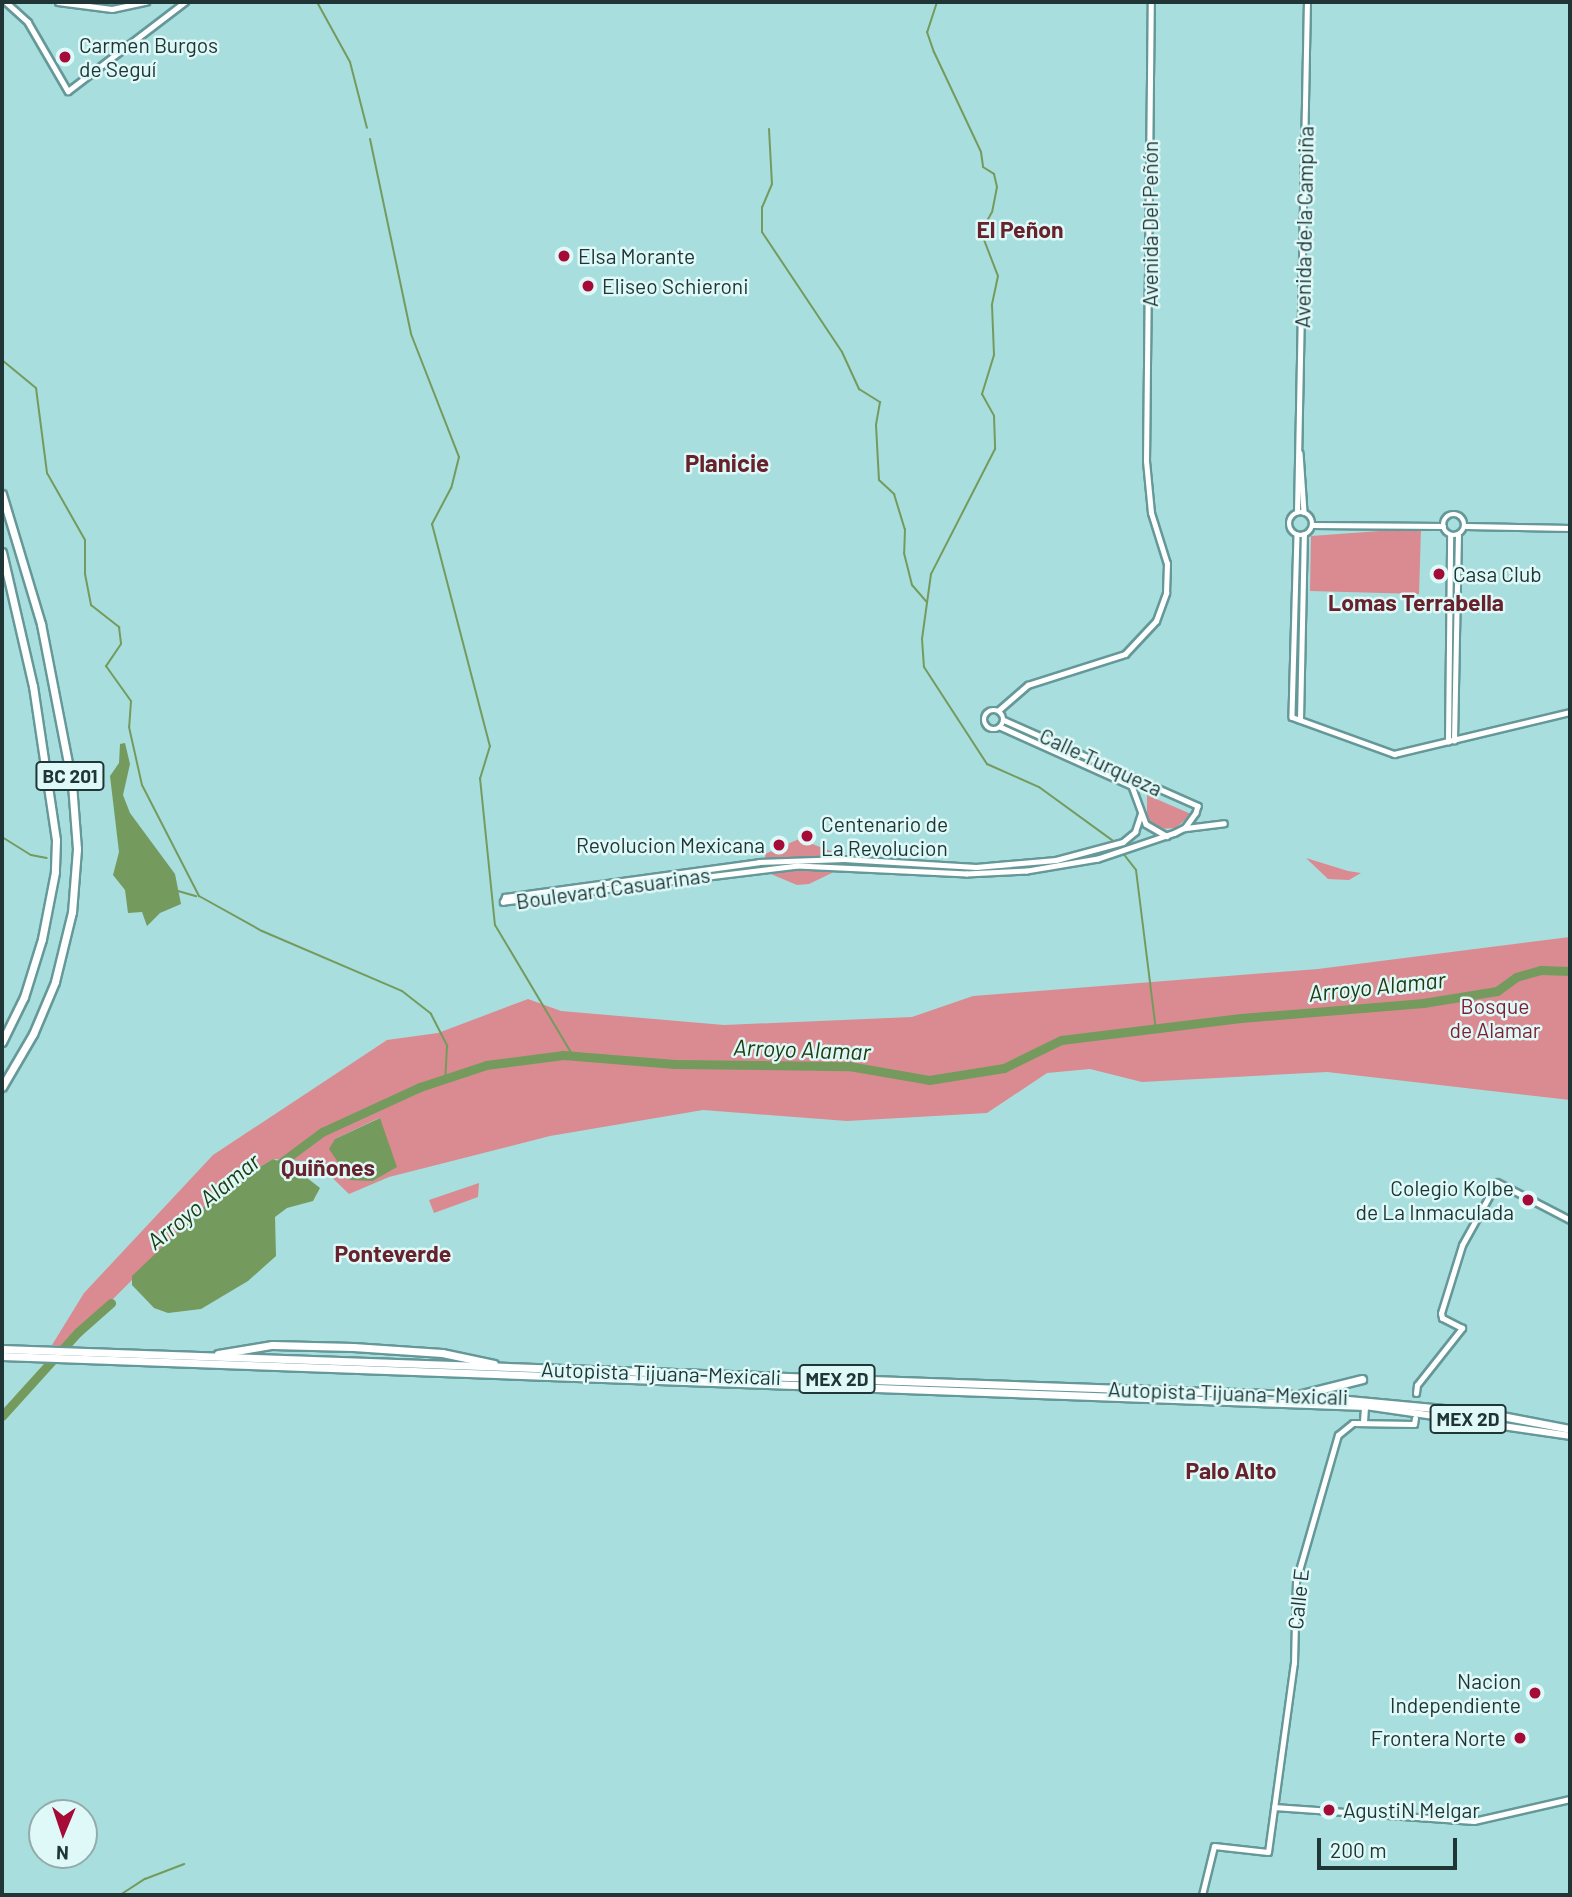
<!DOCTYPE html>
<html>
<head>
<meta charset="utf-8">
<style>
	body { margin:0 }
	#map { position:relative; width:1572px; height:1897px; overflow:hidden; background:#a8dedd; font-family:Barlow,sans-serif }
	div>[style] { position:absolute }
	.green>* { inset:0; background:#da8b91 }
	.water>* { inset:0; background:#749b5d }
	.stream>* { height:2px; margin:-1px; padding:0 1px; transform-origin:1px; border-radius:1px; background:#749b5d }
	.river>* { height:9px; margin:-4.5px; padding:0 4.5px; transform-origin:4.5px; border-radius:4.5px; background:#749b5d }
	.roads { filter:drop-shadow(2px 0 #659898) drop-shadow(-2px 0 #659898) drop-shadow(0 2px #659898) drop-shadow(0 -2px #659898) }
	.tertiary>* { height:4.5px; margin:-2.25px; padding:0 2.25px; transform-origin:2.25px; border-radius:2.25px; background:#fff }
	.tertiary>.ring { margin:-2.25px; padding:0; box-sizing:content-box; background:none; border:4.5px solid #fff; border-radius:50% }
	.secondary>* { height:5px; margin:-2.5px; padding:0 2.5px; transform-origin:2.5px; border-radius:2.5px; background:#fff }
	.trunk>* { height:6px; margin:-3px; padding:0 3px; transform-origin:3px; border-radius:3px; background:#fff }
	.motorway>* { height:7px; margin:-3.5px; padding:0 3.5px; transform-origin:3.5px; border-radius:3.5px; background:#fff }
	.dots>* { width:19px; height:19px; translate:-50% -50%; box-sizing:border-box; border:4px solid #dff9f8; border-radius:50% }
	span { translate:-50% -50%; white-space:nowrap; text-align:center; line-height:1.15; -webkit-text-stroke:5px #dff9f8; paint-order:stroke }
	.shield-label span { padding:2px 5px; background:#dff9f8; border:2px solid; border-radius:5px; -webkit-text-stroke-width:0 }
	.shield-label { font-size:19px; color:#203636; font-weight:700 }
	.poi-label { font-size:21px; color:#203636 }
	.left { translate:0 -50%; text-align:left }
	.right { translate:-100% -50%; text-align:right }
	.street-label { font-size:21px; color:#203636 }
	.park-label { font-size:21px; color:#7e1f31 }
	.neighbourhood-label { font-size:23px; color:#67222c; font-weight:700 }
	.water-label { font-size:23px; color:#213c0f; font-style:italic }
	.quarter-label { font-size:24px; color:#67222c; font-weight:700 }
	.frame { position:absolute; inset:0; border:4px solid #203636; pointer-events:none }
	.north { position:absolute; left:28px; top:1799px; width:70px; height:70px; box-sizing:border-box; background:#dff9f8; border:2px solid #93abaa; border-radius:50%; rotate:182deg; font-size:19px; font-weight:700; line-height:28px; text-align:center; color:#203636 }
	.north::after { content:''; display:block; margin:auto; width:24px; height:32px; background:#a60b38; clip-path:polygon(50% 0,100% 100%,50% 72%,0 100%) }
	.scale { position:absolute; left:1317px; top:1838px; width:140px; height:32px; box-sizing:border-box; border:4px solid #203636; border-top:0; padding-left:9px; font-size:21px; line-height:24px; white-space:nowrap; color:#203636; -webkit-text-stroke:5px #dff9f8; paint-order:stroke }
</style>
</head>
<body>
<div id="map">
	<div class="green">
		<div style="clip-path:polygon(1421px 528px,1419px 594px,1310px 591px,1311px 536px)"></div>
		<div style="clip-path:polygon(1147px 795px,1191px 814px,1176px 828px,1159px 829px,1147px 818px)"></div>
		<div style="clip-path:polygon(799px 839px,836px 853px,838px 870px,809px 884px,797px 885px,766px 872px,765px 854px)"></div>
		<div style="clip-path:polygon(1306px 858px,1348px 871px,1361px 873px,1349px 880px,1328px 879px)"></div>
		<div style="clip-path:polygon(evenodd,1570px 937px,1570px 1100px,1327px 1072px,1142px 1082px,1090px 1069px,1047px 1073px,987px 1113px,847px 1121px,703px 1110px,550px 1136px,389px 1177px,349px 1194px,316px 1162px,273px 1159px,223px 1189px,65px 1347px,52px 1345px,84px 1293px,213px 1155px,387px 1040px,438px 1033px,528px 999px,561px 1011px,724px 1025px,912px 1017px,973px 996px,1318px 969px,1570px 937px,379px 1118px,396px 1167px,373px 1181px,343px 1173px,335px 1139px,379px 1118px)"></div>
		<div style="clip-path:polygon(479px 1183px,478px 1197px,434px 1213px,429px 1200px)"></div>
	</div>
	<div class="water">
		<div style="clip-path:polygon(125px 743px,130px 764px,123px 795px,130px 813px,175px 874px,181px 904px,160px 913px,147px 926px,142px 912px,128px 913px,125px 890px,113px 875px,119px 852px,110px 776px,119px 763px,120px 744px)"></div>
		<div style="clip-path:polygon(380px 1118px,397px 1167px,373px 1181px,350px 1180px,329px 1149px,335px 1139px)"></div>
		<div style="clip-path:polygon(273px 1159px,293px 1167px,320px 1188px,313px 1201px,287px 1208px,275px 1217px,276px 1256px,248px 1281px,201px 1309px,168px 1313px,154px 1308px,132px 1285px,132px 1276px,223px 1189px)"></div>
	</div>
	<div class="stream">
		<div style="left:317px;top:2px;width:68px;rotate:61.2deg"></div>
		<div style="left:350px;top:62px;width:68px;rotate:75.6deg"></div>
		<div style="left:937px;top:2px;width:32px;rotate:108deg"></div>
		<div style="left:927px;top:32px;width:21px;rotate:71deg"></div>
		<div style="left:934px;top:52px;width:110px;rotate:64.8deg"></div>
		<div style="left:981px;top:152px;width:15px;rotate:82deg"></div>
		<div style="left:983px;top:167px;width:13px;rotate:32deg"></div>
		<div style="left:994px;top:174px;width:13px;rotate:77deg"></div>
		<div style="left:997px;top:187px;width:25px;rotate:101deg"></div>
		<div style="left:992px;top:212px;width:23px;rotate:119deg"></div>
		<div style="left:981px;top:232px;width:47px;rotate:68.9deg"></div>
		<div style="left:998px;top:276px;width:30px;rotate:102deg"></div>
		<div style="left:992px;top:305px;width:50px;rotate:87.7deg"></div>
		<div style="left:994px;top:355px;width:41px;rotate:107.1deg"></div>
		<div style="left:982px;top:394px;width:25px;rotate:61deg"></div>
		<div style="left:994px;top:416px;width:33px;rotate:88deg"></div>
		<div style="left:995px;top:449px;width:140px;rotate:117.1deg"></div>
		<div style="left:931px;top:574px;width:66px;rotate:97.9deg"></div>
		<div style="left:922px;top:639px;width:28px;rotate:86deg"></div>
		<div style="left:924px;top:667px;width:116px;rotate:57deg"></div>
		<div style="left:987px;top:764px;width:57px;rotate:23.9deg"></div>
		<div style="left:1039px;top:787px;width:95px;rotate:36deg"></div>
		<div style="left:769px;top:129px;width:55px;rotate:86.9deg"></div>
		<div style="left:772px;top:184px;width:25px;rotate:113deg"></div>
		<div style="left:762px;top:207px;width:25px;rotate:90deg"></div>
		<div style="left:762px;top:232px;width:144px;rotate:56.3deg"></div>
		<div style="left:842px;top:352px;width:41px;rotate:65.3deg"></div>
		<div style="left:859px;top:389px;width:25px;rotate:32deg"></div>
		<div style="left:880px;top:402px;width:23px;rotate:100deg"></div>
		<div style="left:876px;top:425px;width:55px;rotate:86.9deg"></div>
		<div style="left:879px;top:480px;width:21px;rotate:43deg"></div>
		<div style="left:894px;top:494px;width:37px;rotate:73deg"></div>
		<div style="left:905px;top:529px;width:24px;rotate:92deg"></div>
		<div style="left:904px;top:553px;width:33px;rotate:76deg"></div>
		<div style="left:912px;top:585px;width:23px;rotate:49deg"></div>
		<div style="left:370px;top:139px;width:199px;rotate:78.1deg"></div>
		<div style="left:411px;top:334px;width:132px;rotate:68.7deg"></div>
		<div style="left:459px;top:457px;width:32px;rotate:104deg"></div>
		<div style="left:451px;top:488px;width:41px;rotate:117.8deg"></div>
		<div style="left:432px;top:524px;width:229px;rotate:75.4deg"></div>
		<div style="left:490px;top:746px;width:34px;rotate:107deg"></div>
		<div style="left:480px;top:778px;width:148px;rotate:84.2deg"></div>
		<div style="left:495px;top:925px;width:152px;rotate:59.2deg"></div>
		<div style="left:2px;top:360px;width:44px;rotate:39.5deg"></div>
		<div style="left:36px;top:388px;width:86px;rotate:82.6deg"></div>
		<div style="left:47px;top:473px;width:77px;rotate:60.4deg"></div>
		<div style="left:85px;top:540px;width:34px;rotate:90deg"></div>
		<div style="left:85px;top:574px;width:32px;rotate:79deg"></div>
		<div style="left:91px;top:605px;width:36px;rotate:38deg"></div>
		<div style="left:119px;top:627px;width:17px;rotate:83deg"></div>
		<div style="left:121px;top:644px;width:27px;rotate:124deg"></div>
		<div style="left:106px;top:666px;width:43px;rotate:54.5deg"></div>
		<div style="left:131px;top:701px;width:26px;rotate:94deg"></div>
		<div style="left:129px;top:727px;width:59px;rotate:77.4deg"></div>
		<div style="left:142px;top:785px;width:125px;rotate:62.8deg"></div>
		<div style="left:199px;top:896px;width:72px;rotate:29.1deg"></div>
		<div style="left:262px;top:931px;width:152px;rotate:23.2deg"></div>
		<div style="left:402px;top:991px;width:37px;rotate:38deg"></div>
		<div style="left:431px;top:1014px;width:36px;rotate:63deg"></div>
		<div style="left:447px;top:1046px;width:33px;rotate:93deg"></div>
		<div style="left:2px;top:837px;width:34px;rotate:32deg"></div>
		<div style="left:31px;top:855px;width:16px;rotate:11deg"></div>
		<div style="left:1122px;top:852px;width:23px;rotate:52deg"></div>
		<div style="left:1136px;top:870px;width:161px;rotate:82.9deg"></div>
		<div style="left:178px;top:891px;width:19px;rotate:16deg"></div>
		<div style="left:2px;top:1885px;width:5px;rotate:90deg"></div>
		<div style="left:120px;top:1895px;width:30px;rotate:-33deg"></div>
		<div style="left:145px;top:1879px;width:42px;rotate:-21deg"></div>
	</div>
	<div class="river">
		<div style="left:275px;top:1167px;width:59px;rotate:-36.7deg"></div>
		<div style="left:322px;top:1132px;width:108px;rotate:-24.7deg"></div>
		<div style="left:420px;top:1087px;width:70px;rotate:-18.4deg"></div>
		<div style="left:486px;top:1065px;width:78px;rotate:-7.4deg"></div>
		<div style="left:563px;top:1055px;width:112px;rotate:4.6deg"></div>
		<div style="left:675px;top:1064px;width:174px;rotate:0.7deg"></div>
		<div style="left:849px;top:1066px;width:81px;rotate:9.9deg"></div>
		<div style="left:929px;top:1080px;width:76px;rotate:-9.1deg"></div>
		<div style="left:1004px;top:1068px;width:64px;rotate:-26.2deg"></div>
		<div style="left:1061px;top:1040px;width:181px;rotate:-7deg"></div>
		<div style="left:1241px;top:1018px;width:183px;rotate:-4.7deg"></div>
		<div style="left:1423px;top:1003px;width:75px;rotate:-9.2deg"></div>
		<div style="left:1497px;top:991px;width:24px;rotate:-36deg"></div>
		<div style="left:1516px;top:977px;width:26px;rotate:-16deg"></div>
		<div style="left:1541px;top:970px;width:29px;rotate:2deg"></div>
		<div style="left:2px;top:1416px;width:113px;rotate:-47.9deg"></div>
		<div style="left:78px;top:1332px;width:44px;rotate:-41.3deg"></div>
	</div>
	<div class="roads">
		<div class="tertiary">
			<div style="left:6px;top:2px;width:30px;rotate:42deg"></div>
			<div style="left:28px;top:22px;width:80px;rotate:59.9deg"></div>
			<div style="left:68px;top:91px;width:147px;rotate:-37.3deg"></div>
			<div style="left:58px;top:2px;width:54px;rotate:7.4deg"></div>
			<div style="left:112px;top:9px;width:35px;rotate:-12deg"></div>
			<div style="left:1300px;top:453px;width:59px;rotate:86.1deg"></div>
			<div style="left:1297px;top:512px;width:510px;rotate:-88.88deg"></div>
			<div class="ring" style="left:1289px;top:512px;width:19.5px;height:19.5px"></div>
			<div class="ring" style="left:1443px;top:514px;width:17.5px;height:17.5px"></div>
			<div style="left:1312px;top:525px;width:131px;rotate:0.4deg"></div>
			<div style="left:1466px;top:526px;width:104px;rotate:1.1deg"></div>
			<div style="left:1297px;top:535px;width:182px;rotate:91.6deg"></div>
			<div style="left:1292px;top:717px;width:109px;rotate:19.9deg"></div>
			<div style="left:1394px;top:754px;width:181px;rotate:-13.4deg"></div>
			<div class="ring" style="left:984px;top:710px;width:15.5px;height:15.5px"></div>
			<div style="left:999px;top:710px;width:38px;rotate:-41deg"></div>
			<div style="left:1028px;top:685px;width:102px;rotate:-17.7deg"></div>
			<div style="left:1125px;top:654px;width:45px;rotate:-46.8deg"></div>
			<div style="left:1156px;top:621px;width:30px;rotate:-70deg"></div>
			<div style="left:1166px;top:593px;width:29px;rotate:-88deg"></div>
			<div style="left:1167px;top:564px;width:53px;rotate:-107.4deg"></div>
			<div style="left:1151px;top:513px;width:52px;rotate:-95.5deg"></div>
			<div style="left:1146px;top:461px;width:459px;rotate:-89.4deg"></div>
			<div style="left:1004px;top:720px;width:212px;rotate:23.9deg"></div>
			<div style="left:1198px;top:806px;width:7px;rotate:106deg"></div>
			<div style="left:1196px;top:813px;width:19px;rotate:126deg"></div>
			<div style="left:1185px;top:828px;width:11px;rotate:153deg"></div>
			<div style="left:1175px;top:833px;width:81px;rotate:161.3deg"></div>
			<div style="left:1098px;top:859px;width:72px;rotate:170.4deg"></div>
			<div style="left:1027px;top:871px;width:60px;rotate:177.1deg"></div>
			<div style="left:967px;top:874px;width:169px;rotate:-177.3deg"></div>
			<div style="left:798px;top:866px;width:297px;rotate:173deg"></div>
			<div style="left:503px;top:902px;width:5px;rotate:-68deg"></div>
			<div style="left:505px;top:897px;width:256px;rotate:-7.8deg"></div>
			<div style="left:759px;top:862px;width:85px;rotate:-2deg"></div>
			<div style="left:844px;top:859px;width:132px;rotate:3.5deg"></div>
			<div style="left:976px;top:867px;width:80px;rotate:-5deg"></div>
			<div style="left:1056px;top:860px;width:69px;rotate:-15deg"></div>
			<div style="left:1123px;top:842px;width:16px;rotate:-40deg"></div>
			<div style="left:1135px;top:832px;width:19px;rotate:-72deg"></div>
			<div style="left:1300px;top:720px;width:185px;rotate:-88.8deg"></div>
			<div style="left:1001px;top:727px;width:144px;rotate:24.2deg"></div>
			<div style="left:1132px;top:786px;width:40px;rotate:69.8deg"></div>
			<div style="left:1146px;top:824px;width:24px;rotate:30deg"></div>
			<div style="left:1454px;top:741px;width:205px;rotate:-88.9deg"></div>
			<div style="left:1448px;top:742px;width:206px;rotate:-89.4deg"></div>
			<div style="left:1186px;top:828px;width:38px;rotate:-7deg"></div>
			<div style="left:1274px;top:1807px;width:200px;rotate:4deg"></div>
			<div style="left:1474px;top:1821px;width:98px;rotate:-12.9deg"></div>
		</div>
		<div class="secondary">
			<div style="left:1416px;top:1393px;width:8px;rotate:-83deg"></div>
			<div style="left:1417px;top:1385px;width:73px;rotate:-51.7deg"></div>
			<div style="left:1462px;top:1328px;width:22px;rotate:-153deg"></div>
			<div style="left:1442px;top:1318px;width:5px;rotate:-101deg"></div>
			<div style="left:1441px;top:1313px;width:71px;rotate:-72.8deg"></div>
			<div style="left:1462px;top:1245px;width:72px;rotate:-60.9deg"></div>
			<div style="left:1497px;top:1182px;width:82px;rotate:27.5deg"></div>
			<div style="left:1202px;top:1895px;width:50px;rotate:-76.2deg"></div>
			<div style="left:1214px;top:1846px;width:54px;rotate:6.3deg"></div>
			<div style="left:1268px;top:1852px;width:191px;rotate:-82.2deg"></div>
			<div style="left:1294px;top:1663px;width:82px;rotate:-88.6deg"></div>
			<div style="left:1296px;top:1581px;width:152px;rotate:-74deg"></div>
			<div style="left:1338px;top:1435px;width:19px;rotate:-39deg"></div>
			<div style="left:1353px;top:1423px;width:61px;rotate:0.9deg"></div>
			<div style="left:1414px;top:1424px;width:6px;rotate:-81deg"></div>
		</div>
		<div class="trunk">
			<div style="left:1364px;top:1422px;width:16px;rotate:-86deg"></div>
			<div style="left:1365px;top:1406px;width:207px;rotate:8.3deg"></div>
		</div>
		<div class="motorway">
			<div style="left:2px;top:494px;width:136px;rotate:73.3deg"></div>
			<div style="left:41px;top:624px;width:163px;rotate:79deg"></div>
			<div style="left:72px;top:784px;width:65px;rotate:85.6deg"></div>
			<div style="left:77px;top:849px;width:63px;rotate:94.5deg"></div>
			<div style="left:72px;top:912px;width:72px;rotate:103.7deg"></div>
			<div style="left:55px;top:982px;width:56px;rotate:112.9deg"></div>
			<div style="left:33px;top:1034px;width:61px;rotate:120.3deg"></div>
			<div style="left:2px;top:552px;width:138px;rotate:77deg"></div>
			<div style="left:33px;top:686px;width:156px;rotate:81.5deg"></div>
			<div style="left:56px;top:840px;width:32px;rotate:92deg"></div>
			<div style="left:55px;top:872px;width:68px;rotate:101deg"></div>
			<div style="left:42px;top:939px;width:61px;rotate:107.2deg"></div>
			<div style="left:24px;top:997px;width:50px;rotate:116.1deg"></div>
			<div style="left:2px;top:1349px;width:1294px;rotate:2.04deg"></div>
			<div style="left:1295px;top:1395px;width:192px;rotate:5.4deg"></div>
			<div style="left:1486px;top:1413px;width:86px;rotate:10.8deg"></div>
			<div style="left:218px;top:1354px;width:55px;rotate:-9.5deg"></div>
			<div style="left:272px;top:1345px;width:81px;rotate:1.4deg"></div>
			<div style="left:353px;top:1347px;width:89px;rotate:3.9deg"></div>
			<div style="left:442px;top:1353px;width:53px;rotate:11.9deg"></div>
			<div style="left:2px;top:1356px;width:1364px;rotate:2.1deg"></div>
			<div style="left:1302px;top:1394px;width:62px;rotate:-14deg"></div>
		</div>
	</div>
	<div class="dots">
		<div style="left:65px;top:57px;background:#a60b38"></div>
		<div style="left:564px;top:256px;background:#a60b38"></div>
		<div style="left:588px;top:286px;background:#a60b38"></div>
		<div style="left:1439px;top:574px;background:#a60b38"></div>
		<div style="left:807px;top:836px;background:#a60b38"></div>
		<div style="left:779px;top:845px;background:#a60b38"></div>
		<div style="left:1528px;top:1200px;background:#a60b38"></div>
		<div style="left:1535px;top:1693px;background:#a60b38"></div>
		<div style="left:1520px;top:1738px;background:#a60b38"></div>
		<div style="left:1329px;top:1810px;background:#a60b38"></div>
	</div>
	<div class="shield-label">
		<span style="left:70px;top:776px">BC 201</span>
		<span style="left:837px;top:1379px">MEX 2D</span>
		<span style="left:1468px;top:1419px">MEX 2D</span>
	</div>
	<div class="poi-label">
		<span class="left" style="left:79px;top:57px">Carmen Burgos<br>de Seguí</span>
		<span class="left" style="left:578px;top:256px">Elsa Morante</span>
		<span class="left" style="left:602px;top:286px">Eliseo Schieroni</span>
		<span class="left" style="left:1453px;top:574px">Casa Club</span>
		<span class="left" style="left:821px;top:836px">Centenario de<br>La Revolucion</span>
		<span class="right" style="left:765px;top:845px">Revolucion Mexicana</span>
		<span class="right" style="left:1514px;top:1200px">Colegio Kolbe<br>de La Inmaculada</span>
		<span class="right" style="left:1521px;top:1693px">Nacion<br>Independiente</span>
		<span class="right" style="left:1506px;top:1738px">Frontera Norte</span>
		<span class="left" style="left:1343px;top:1810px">AgustiN Melgar</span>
	</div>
	<div class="street-label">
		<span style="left:1150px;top:224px;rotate:-90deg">Avenida Del Peñón</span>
		<span style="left:1304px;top:227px;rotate:-89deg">Avenida de la Campiña</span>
		<span style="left:1101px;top:762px;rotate:25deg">Calle Turqueza</span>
		<span style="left:613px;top:888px;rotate:-8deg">Boulevard Casuarinas</span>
		<span style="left:661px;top:1373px;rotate:2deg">Autopista Tijuana-Mexicali</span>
		<span style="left:1228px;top:1393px;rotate:2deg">Autopista Tijuana-Mexicali</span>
		<span style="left:1298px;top:1599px;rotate:-84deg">Calle E</span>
	</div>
	<div class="park-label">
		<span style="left:1495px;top:1018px">Bosque<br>de Alamar</span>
	</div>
	<div class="neighbourhood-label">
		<span style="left:1020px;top:229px">El Peñon</span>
		<span style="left:1416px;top:602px">Lomas Terrabella</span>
		<span style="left:328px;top:1167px">Quiñones</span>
		<span style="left:393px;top:1253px">Ponteverde</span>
		<span style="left:1231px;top:1470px">Palo Alto</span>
	</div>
	<div class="water-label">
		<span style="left:1377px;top:986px;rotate:-6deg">Arroyo Alamar</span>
		<span style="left:802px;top:1049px;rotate:2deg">Arroyo Alamar</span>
		<span style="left:203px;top:1201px;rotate:-39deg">Arroyo Alamar</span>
	</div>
	<div class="quarter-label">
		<span style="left:727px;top:463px">Planicie</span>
	</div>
	<div class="frame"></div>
	<div class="north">N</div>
	<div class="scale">200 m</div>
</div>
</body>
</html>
